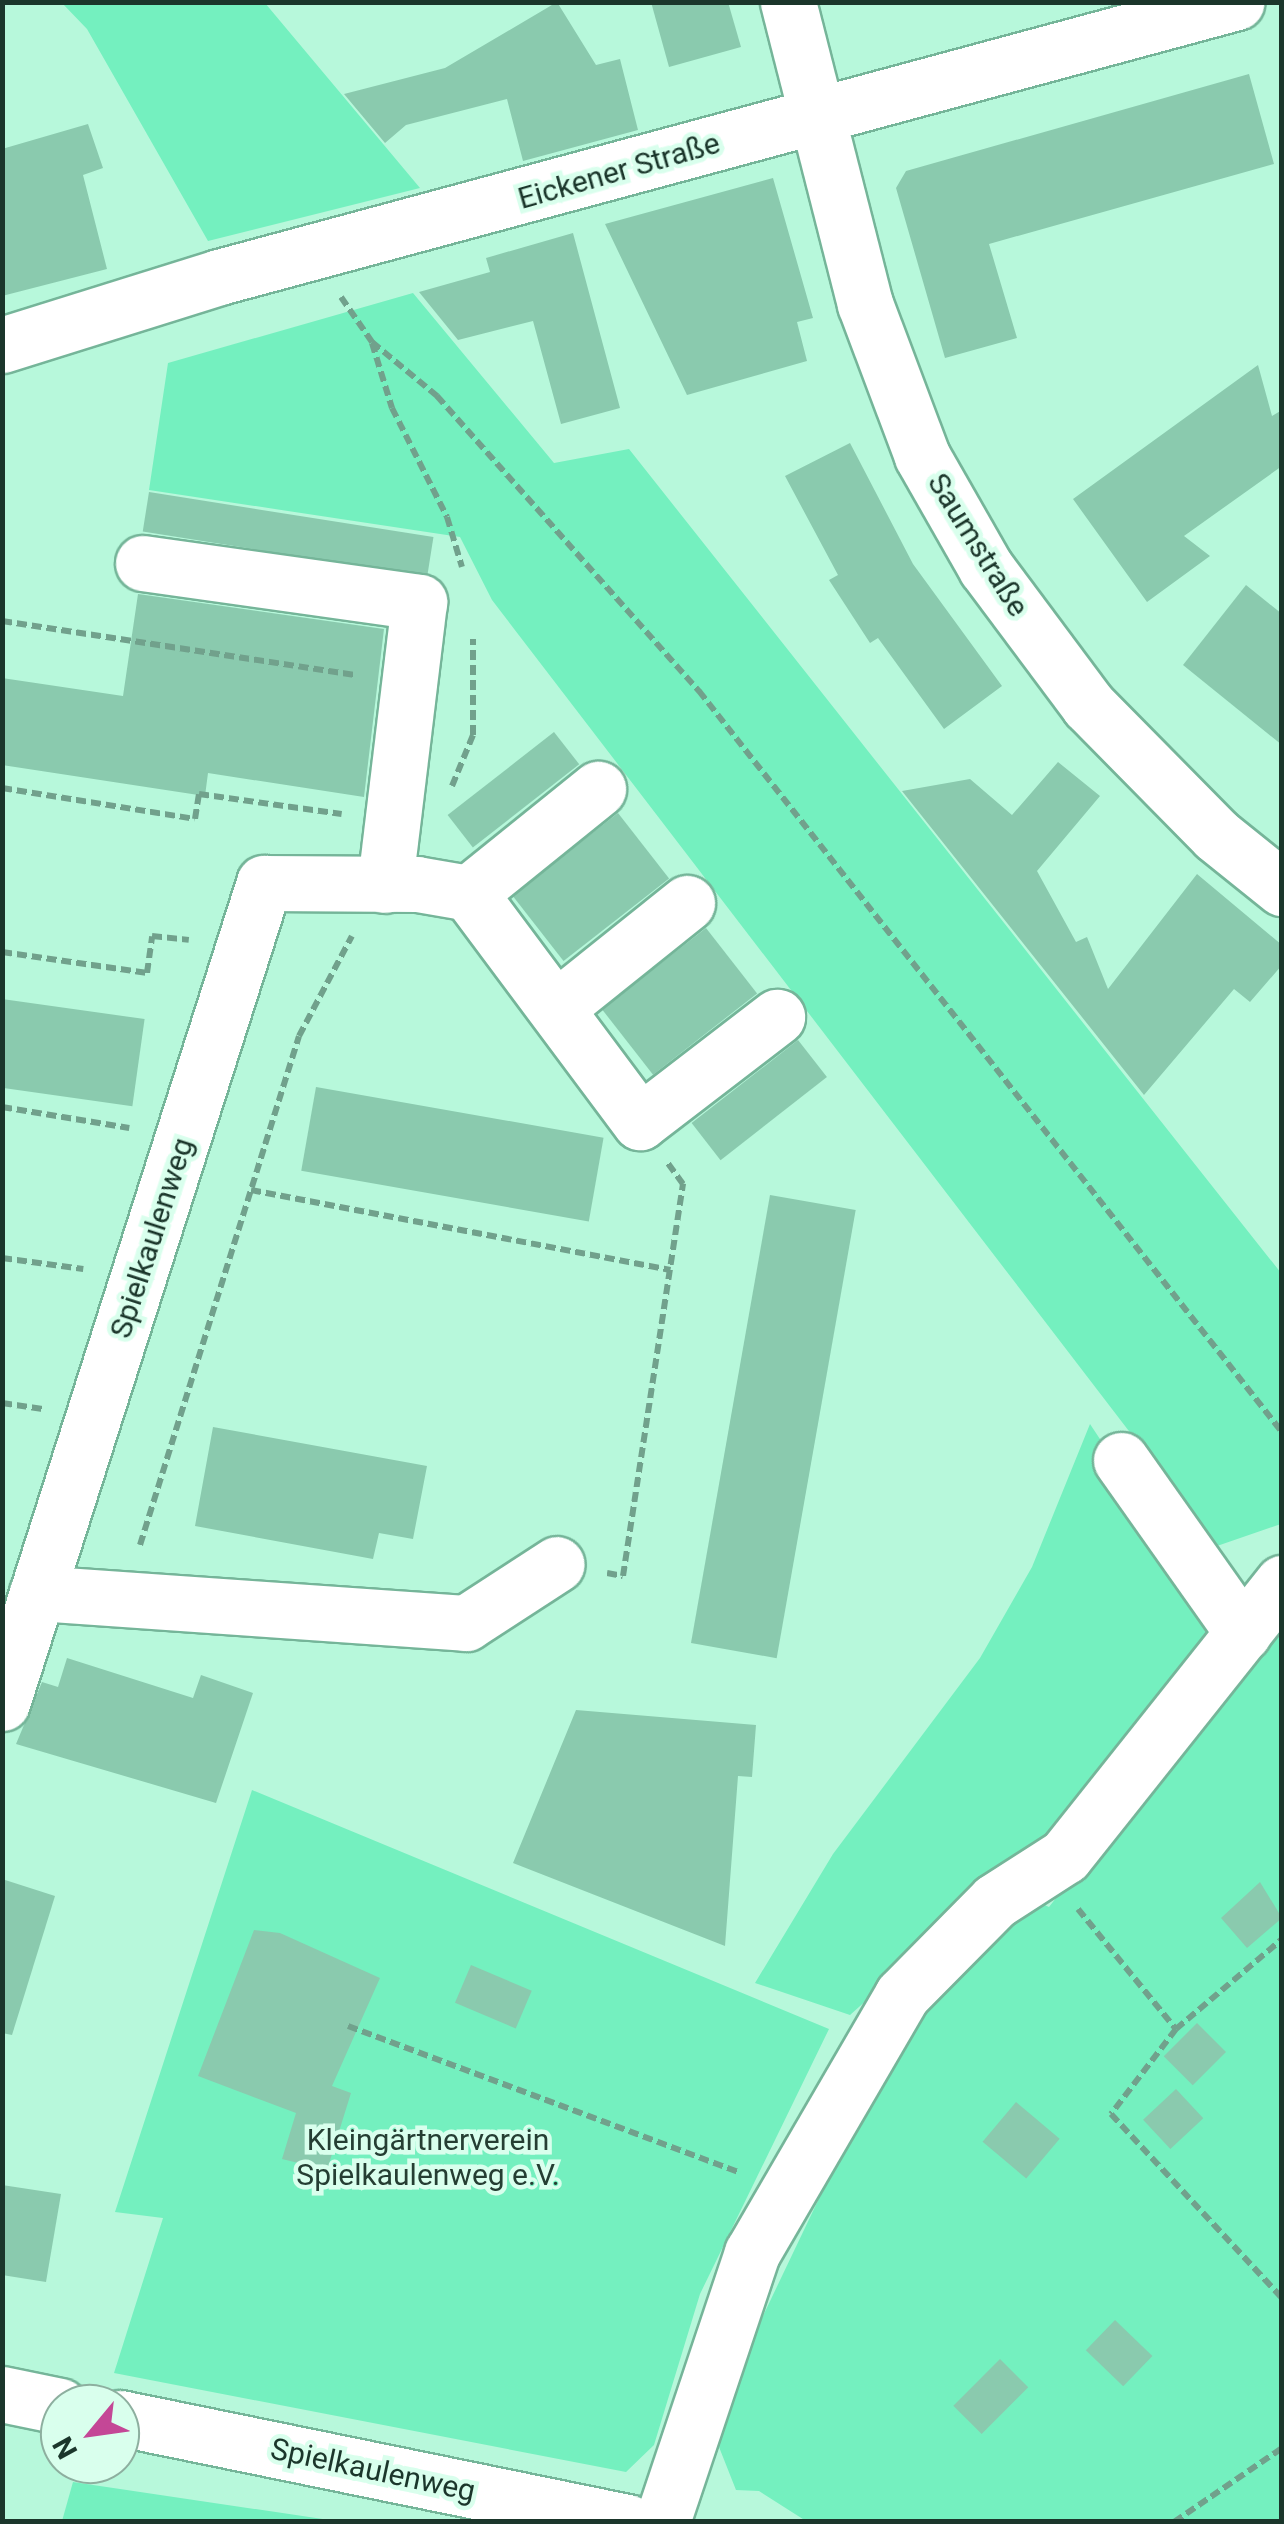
<!DOCTYPE html>
<html>
<head>
<meta charset="utf-8">
<style>
	body { margin:0 }
	#map { position:relative; width:1284px; height:2524px; overflow:hidden; background:#b7f8db; font-family:Roboto,sans-serif }
	div>[style] { position:absolute }
	.green>* { inset:0; background:#74f0bf }
	.building>* { inset:0; background:#8acaae; transform-origin:0 0 }
	.path>* { height:6px; margin-top:-3px; transform-origin:0; background:repeating-linear-gradient(90deg,#71a18c 0 10px,transparent 0 15px) }
	.roads { filter:drop-shadow(2px 0 #75b599) drop-shadow(-2px 0 #75b599) drop-shadow(0 2px #75b599) drop-shadow(0 -2px #75b599) }
	.minor>* { height:55px; margin:-27.5px; padding:0 27.5px; transform-origin:27.5px; border-radius:27.5px; background:#fff }
	span { translate:-50% -50%; white-space:nowrap; text-align:center; line-height:1.15; -webkit-text-stroke:9px #d9ffed; paint-order:stroke }
	.street-label { font-size:30px; color:#1b362b }
	.park-label { font-size:30px; color:#253e33 }
	.frame { position:absolute; inset:0; border:5px solid #1b362b; pointer-events:none }
	.north { position:absolute; left:40px; top:2384px; width:100px; height:100px; box-sizing:border-box; background:#d9ffed; border:2px solid #8daf9f; border-radius:50%; rotate:241deg; font-size:28px; font-weight:700; line-height:40px; text-align:center; color:#1b362b }
	.north::after { content:''; display:block; margin:auto; width:35px; height:45px; background:#c44796; clip-path:polygon(50% 0,100% 100%,50% 72%,0 100%) }
</style>
</head>
<body>
<div id="map">
	<div class="green">
		<div style="clip-path:polygon(62px 3px,265px 3px,420px 188px,208px 241px,87px 29px)"></div>
		<div style="clip-path:polygon(413px 293px,554px 463px,629px 449px,1281px 1273px,1281px 1524px,1217px 1546px,492px 600px,460px 537px,149px 490px,168px 363px)"></div>
		<div style="clip-path:polygon(1090px 1424px,1218px 1617px,1047px 1839px,850px 2015px,755px 1983px,833px 1854px,980px 1658px,1032px 1567px)"></div>
		<div style="clip-path:polygon(1281px 1610px,1281px 2521px,806px 2521px,759px 2491px,736px 2490px,719px 2447px,730px 2385px,866px 2100px,927px 2003px,1034px 1900px,1049px 1907px)"></div>
		<div style="clip-path:polygon(252px 1790px,829px 2029px,700px 2294px,654px 2445px,626px 2472px,114px 2373px,163px 2218px,115px 2212px)"></div>
		<div style="clip-path:polygon(73px 2482px,336px 2521px,62px 2521px)"></div>
	</div>
	<div class="building">
		<div style="clip-path:polygon(557px 2px,596px 65px,620px 59px,638px 130px,523px 161px,507px 99px,406px 125px,385px 143px,344px 94px,445px 68px)"></div>
		<div style="clip-path:polygon(651px 2px,728px 2px,741px 47px,669px 67px)"></div>
		<div style="clip-path:polygon(1249px 74px,1274px 164px,989px 244px,1017px 338px,945px 358px,896px 188px,906px 171px)"></div>
		<div style="clip-path:polygon(88px 124px,103px 168px,83px 175px,107px 269px,2px 296px,2px 149px)"></div>
		<div style="clip-path:polygon(773px 178px,813px 318px,797px 322px,807px 361px,687px 395px,605px 224px)"></div>
		<div style="clip-path:polygon(573px 233px,620px 408px,561px 424px,533px 321px,458px 340px,419px 292px,490px 272px,486px 258px)"></div>
		<div style="clip-path:polygon(1258px 365px,1272px 416px,1282px 410px,1282px 466px,1184px 536px,1210px 556px,1147px 602px,1073px 499px)"></div>
		<div style="clip-path:polygon(850px 443px,913px 564px,1002px 686px,944px 729px,878px 638px,870px 643px,829px 580px,838px 575px,785px 476px)"></div>
		<div style="left:149px;top:492px;width:288px;height:40px;rotate:9deg"></div>
		<div style="clip-path:polygon(1246px 585px,1282px 614px,1282px 745px,1183px 665px)"></div>
		<div style="clip-path:polygon(138px 594px,384px 629px,364px 797px,208px 773px,205px 796px,2px 765px,2px 678px,123px 696px)"></div>
		<div style="left:554px;top:732px;width:41px;height:135px;rotate:52deg"></div>
		<div style="clip-path:polygon(1058px 762px,1100px 796px,1037px 871px,1076px 942px,1087px 937px,1108px 989px,1197px 874px,1282px 945px,1282px 965px,1250px 1002px,1234px 989px,1144px 1095px,902px 791px,970px 779px,1012px 815px)"></div>
		<div style="left:618px;top:813px;width:83px;height:134px;rotate:52deg"></div>
		<div style="left:706px;top:928px;width:83px;height:132px;rotate:52deg"></div>
		<div style="left:2px;top:999px;width:144px;height:88px;rotate:8deg"></div>
		<div style="left:798px;top:1040px;width:47px;height:135px;rotate:52deg"></div>
		<div style="left:316px;top:1087px;width:292px;height:85px;rotate:10deg"></div>
		<div style="left:770px;top:1195px;width:87px;height:455px;rotate:10deg"></div>
		<div style="clip-path:polygon(213px 1427px,427px 1466px,413px 1539px,379px 1533px,373px 1559px,195px 1526px)"></div>
		<div style="clip-path:polygon(67px 1658px,193px 1698px,201px 1675px,253px 1693px,216px 1803px,16px 1744px,42px 1682px,58px 1687px)"></div>
		<div style="clip-path:polygon(576px 1710px,756px 1725px,752px 1777px,738px 1776px,725px 1946px,513px 1863px)"></div>
		<div style="clip-path:polygon(2px 1879px,55px 1896px,12px 2035px,2px 2033px)"></div>
		<div style="clip-path:polygon(1260px 1882px,1282px 1918px,1247px 1948px,1221px 1918px)"></div>
		<div style="clip-path:polygon(254px 1930px,280px 1933px,380px 1978px,332px 2086px,351px 2093px,327px 2170px,282px 2159px,296px 2113px,198px 2076px)"></div>
		<div style="left:471px;top:1965px;width:66px;height:41px;rotate:23deg"></div>
		<div style="left:1197px;top:2023px;width:41px;height:47px;rotate:45deg"></div>
		<div style="left:1176px;top:2089px;width:40px;height:45px;rotate:47deg"></div>
		<div style="left:1016px;top:2102px;width:57px;height:52px;rotate:40deg"></div>
		<div style="clip-path:polygon(2px 2185px,61px 2194px,46px 2282px,2px 2275px)"></div>
		<div style="left:1115px;top:2320px;width:52px;height:42px;rotate:44deg"></div>
		<div style="left:1000px;top:2359px;width:40px;height:66px;rotate:45deg"></div>
	</div>
	<div class="path">
		<div style="left:341px;top:297px;width:55px;rotate:55.4deg"></div>
		<div style="left:372px;top:342px;width:85px;rotate:39.7deg"></div>
		<div style="left:437px;top:396px;width:395px;rotate:48.4deg"></div>
		<div style="left:699px;top:691px;width:943px;rotate:51.81deg"></div>
		<div style="left:372px;top:343px;width:68px;rotate:72.9deg"></div>
		<div style="left:392px;top:408px;width:122px;rotate:63.2deg"></div>
		<div style="left:447px;top:517px;width:52px;rotate:73.3deg"></div>
		<div style="left:2px;top:621px;width:357px;rotate:8.7deg"></div>
		<div style="left:452px;top:786px;width:55px;rotate:-67.6deg"></div>
		<div style="left:473px;top:735px;width:96px;rotate:-90deg"></div>
		<div style="left:2px;top:788px;width:195px;rotate:9.1deg"></div>
		<div style="left:195px;top:819px;width:25px;rotate:-81deg"></div>
		<div style="left:199px;top:794px;width:144px;rotate:8deg"></div>
		<div style="left:2px;top:952px;width:147px;rotate:8.2deg"></div>
		<div style="left:147px;top:973px;width:37px;rotate:-82deg"></div>
		<div style="left:152px;top:936px;width:37px;rotate:6deg"></div>
		<div style="left:2px;top:1107px;width:129px;rotate:9.4deg"></div>
		<div style="left:251px;top:1190px;width:427px;rotate:10.8deg"></div>
		<div style="left:2px;top:1258px;width:82px;rotate:7.7deg"></div>
		<div style="left:2px;top:1403px;width:41px;rotate:8.3deg"></div>
		<div style="left:140px;top:1545px;width:533px;rotate:-72.65deg"></div>
		<div style="left:299px;top:1036px;width:113px;rotate:-62.1deg"></div>
		<div style="left:607px;top:1573px;width:16px;rotate:11deg"></div>
		<div style="left:623px;top:1576px;width:397px;rotate:-81.3deg"></div>
		<div style="left:683px;top:1184px;width:26px;rotate:-126deg"></div>
		<div style="left:1078px;top:1909px;width:155px;rotate:50.8deg"></div>
		<div style="left:1176px;top:2029px;width:139px;rotate:-40.3deg"></div>
		<div style="left:348px;top:2026px;width:416px;rotate:20.5deg"></div>
		<div style="left:1176px;top:2029px;width:107px;rotate:127.4deg"></div>
		<div style="left:1111px;top:2114px;width:251px;rotate:47.1deg"></div>
		<div style="left:1174px;top:2522px;width:131px;rotate:-34.4deg"></div>
	</div>
	<div class="roads">
		<div class="minor">
			<div style="left:788px;top:2px;width:312px;rotate:75.7deg"></div>
			<div style="left:865px;top:304px;width:162px;rotate:69.4deg"></div>
			<div style="left:922px;top:456px;width:129px;rotate:60.3deg"></div>
			<div style="left:986px;top:568px;width:171px;rotate:53.3deg"></div>
			<div style="left:1088px;top:705px;width:182px;rotate:45.4deg"></div>
			<div style="left:1216px;top:835px;width:85px;rotate:38.8deg"></div>
			<div style="left:2px;top:345px;width:227px;rotate:-17.4deg"></div>
			<div style="left:219px;top:277px;width:1054px;rotate:-15.12deg"></div>
			<div style="left:143px;top:563px;width:279px;rotate:8deg"></div>
			<div style="left:419px;top:602px;width:285px;rotate:96.9deg"></div>
			<div style="left:469px;top:893px;width:166px;rotate:-38.9deg"></div>
			<div style="left:556px;top:1008px;width:168px;rotate:-38.7deg"></div>
			<div style="left:1121px;top:1460px;width:212px;rotate:54.8deg"></div>
			<div style="left:37px;top:1593px;width:430px;rotate:4deg"></div>
			<div style="left:466px;top:1623px;width:108px;rotate:-33deg"></div>
			<div style="left:2px;top:1703px;width:861px;rotate:-72.28deg"></div>
			<div style="left:264px;top:883px;width:153px;rotate:0.4deg"></div>
			<div style="left:417px;top:884px;width:53px;rotate:9.8deg"></div>
			<div style="left:469px;top:893px;width:286px;rotate:53.3deg"></div>
			<div style="left:640px;top:1122px;width:173px;rotate:-37.5deg"></div>
			<div style="left:2px;top:2394px;width:59px;rotate:11.7deg"></div>
			<div style="left:120px;top:2418px;width:518px;rotate:11.59deg"></div>
			<div style="left:662px;top:2522px;width:284px;rotate:-71.5deg"></div>
			<div style="left:752px;top:2253px;width:298px;rotate:-59.8deg"></div>
			<div style="left:902px;top:1995px;width:132px;rotate:-45.3deg"></div>
			<div style="left:995px;top:1901px;width:83px;rotate:-32.7deg"></div>
			<div style="left:1065px;top:1856px;width:349px;rotate:-51.5deg"></div>
		</div>
	</div>
	<div class="street-label">
		<span style="left:619px;top:171px;rotate:-16deg">Eickener Straße</span>
		<span style="left:978px;top:545px;rotate:58deg">Saumstraße</span>
		<span style="left:152px;top:1238px;rotate:-72deg">Spielkaulenweg</span>
		<span style="left:373px;top:2470px;rotate:12deg">Spielkaulenweg</span>
	</div>
	<div class="park-label">
		<span style="left:428px;top:2157px">Kleingärtnerverein<br>Spielkaulenweg e.V.</span>
	</div>
	<div class="frame"></div>
	<div class="north">N</div>
</div>
</body>
</html>
